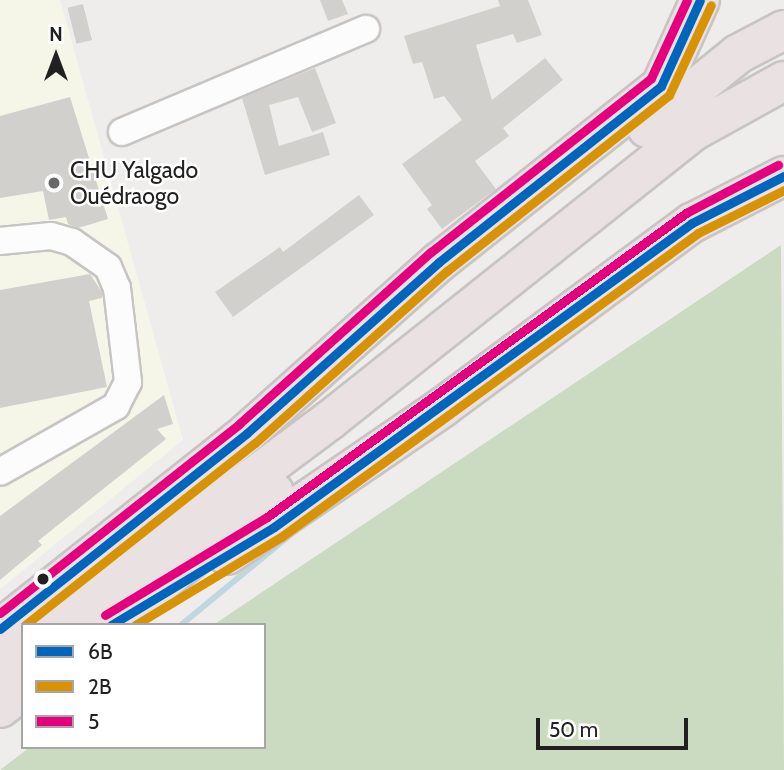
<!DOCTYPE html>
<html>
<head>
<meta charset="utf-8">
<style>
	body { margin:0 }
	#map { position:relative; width:784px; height:770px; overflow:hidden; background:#efedeb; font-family:Cabin,sans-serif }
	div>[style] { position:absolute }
	.education>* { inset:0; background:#f6f6e8 }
	.forest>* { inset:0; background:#cadbc2 }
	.stream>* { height:6px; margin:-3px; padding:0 3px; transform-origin:3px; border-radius:3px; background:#c1d7df }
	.building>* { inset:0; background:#d2d0cd; transform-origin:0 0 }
	.roads { filter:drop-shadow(2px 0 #c6c5c4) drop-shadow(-2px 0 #c6c5c4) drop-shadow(0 2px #c6c5c4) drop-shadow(0 -2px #c6c5c4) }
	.minor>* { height:26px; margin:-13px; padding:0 13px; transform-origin:13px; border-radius:13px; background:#fdfcfc }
	.highway>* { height:38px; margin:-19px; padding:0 19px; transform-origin:19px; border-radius:19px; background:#eae1e2 }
	.bus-1>* { height:9px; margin:-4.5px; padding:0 4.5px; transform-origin:4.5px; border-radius:4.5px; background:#0065bd }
	.bus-2>* { height:9px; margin:-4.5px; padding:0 4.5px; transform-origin:4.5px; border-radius:4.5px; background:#d79205 }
	.bus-3>* { height:9px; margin:-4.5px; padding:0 4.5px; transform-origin:4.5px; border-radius:4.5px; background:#e5007d }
	.dots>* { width:19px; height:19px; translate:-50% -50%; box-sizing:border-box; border:4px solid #fff; border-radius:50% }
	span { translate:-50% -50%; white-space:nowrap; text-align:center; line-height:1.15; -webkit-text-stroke:5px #fff; paint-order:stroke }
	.poi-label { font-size:23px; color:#212121 }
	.left { translate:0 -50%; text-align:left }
	.legend { position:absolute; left:21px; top:623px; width:245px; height:126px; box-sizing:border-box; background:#fff; border:2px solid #a6a6a6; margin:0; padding:9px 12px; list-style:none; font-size:21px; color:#212121 }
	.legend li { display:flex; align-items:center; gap:14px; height:35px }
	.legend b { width:35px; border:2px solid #a6a6a6 }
	.north { position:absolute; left:21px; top:21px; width:70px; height:70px; -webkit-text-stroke:5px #fff; paint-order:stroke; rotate:0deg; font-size:19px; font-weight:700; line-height:28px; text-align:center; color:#212121 }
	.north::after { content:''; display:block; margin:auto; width:24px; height:32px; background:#212121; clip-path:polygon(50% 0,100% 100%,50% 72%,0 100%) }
	.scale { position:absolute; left:536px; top:718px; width:152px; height:32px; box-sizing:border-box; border:4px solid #212121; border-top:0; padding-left:9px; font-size:21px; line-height:24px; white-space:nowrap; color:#212121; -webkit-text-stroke:5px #fff; paint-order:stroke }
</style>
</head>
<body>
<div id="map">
	<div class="education">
		<div style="clip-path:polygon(0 0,60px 0,183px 440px,0 589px)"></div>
	</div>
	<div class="forest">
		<div style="clip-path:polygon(781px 245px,784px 770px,0 770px,30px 747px,264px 747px,264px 625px,213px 625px)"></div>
	</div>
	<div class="stream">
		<div style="left:181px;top:625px;width:154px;rotate:-39.5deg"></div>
	</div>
	<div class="building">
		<div style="clip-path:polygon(320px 0,342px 0,348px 14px,328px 21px)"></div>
		<div style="clip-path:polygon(498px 0,528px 0,542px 35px,517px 43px,513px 34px,476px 45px,492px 100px,545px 58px,563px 80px,503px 128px,509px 136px,475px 161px,496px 189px,442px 229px,427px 209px,432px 205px,402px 164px,462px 120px,444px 96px,434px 99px,422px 62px,413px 64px,404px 36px,500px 6px)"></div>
		<div style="left:83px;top:4px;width:37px;height:16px;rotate:76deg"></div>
		<div style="clip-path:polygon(315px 68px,336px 123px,312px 132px,298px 97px,269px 105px,279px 146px,323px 132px,330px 155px,265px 175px,242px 98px)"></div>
		<div style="clip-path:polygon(70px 97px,108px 219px,78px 228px,68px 224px,66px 217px,49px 220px,43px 191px,0 198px,0 116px)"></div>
		<div style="clip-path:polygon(359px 195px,374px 215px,233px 317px,215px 292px,280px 247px,283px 252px)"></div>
		<div style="clip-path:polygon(90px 274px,102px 292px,102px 298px,89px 301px,107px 387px,0 408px,0 290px)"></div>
		<div style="clip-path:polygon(164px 395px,173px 424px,157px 429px,166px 439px,38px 541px,42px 545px,0 580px,0 516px)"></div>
	</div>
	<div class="roads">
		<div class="minor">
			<div style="left:122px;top:132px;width:265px;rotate:-22.9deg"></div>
			<div style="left:0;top:241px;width:51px;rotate:-5.6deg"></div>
			<div style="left:51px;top:236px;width:22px;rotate:16deg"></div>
			<div style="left:72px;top:242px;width:44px;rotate:34.8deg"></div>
			<div style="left:108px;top:267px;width:23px;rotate:67deg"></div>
			<div style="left:117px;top:288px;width:95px;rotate:83.3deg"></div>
			<div style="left:128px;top:382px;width:27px;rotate:117deg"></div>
			<div style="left:116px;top:406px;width:133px;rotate:150.4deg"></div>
		</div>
		<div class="highway">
			<div style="left:647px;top:128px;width:117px;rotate:-39.1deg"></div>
			<div style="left:738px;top:54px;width:52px;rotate:-27.6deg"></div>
			<div style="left:227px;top:555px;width:262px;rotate:-34.4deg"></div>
			<div style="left:443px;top:407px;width:310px;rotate:-36.5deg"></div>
			<div style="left:692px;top:223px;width:103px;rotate:-27.1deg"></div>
			<div style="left:55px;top:625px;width:343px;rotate:-36.7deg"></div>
			<div style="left:330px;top:420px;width:463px;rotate:-38.5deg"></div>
			<div style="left:692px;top:132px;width:105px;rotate:-29deg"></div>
			<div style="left:109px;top:625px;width:212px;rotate:-38.9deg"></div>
			<div style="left:0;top:629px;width:315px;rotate:-38.4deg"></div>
			<div style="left:247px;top:433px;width:257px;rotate:-41.7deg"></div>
			<div style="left:439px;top:262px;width:283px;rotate:-38.4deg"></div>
			<div style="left:661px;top:86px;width:94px;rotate:-65.6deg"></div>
			<div style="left:0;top:667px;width:29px;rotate:-36deg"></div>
			<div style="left:0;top:708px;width:29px;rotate:-38deg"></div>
		</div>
	</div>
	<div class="bus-1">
		<div style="left:111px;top:625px;width:190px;rotate:-31deg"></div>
		<div style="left:274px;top:527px;width:517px;rotate:-36.03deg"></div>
		<div style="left:692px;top:223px;width:103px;rotate:-27.1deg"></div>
		<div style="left:0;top:629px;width:315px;rotate:-38.4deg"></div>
		<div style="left:247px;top:433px;width:257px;rotate:-41.7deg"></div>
		<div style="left:439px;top:262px;width:283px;rotate:-38.4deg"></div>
		<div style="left:661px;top:86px;width:94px;rotate:-65.6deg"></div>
	</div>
	<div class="bus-2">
		<div style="left:25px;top:625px;width:293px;rotate:-38.4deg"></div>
		<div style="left:255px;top:443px;width:258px;rotate:-41.9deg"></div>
		<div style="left:447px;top:271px;width:283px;rotate:-38.4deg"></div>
		<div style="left:669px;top:95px;width:99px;rotate:-65deg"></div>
		<div style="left:135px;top:625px;width:170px;rotate:-31.1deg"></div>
		<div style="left:281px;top:537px;width:516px;rotate:-36.09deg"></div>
		<div style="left:698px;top:233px;width:96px;rotate:-26.6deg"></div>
	</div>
	<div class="bus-3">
		<div style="left:0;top:613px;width:305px;rotate:-38.3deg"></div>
		<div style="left:239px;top:424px;width:258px;rotate:-41.9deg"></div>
		<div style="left:431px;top:252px;width:280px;rotate:-38.3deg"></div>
		<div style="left:651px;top:78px;width:86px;rotate:-65.2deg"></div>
		<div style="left:105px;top:615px;width:189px;rotate:-31.2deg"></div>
		<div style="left:267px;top:517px;width:518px;rotate:-35.96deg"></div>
		<div style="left:686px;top:213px;width:104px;rotate:-27.6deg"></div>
	</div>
	<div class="dots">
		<div style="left:54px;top:183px;background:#696868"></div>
		<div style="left:43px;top:579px;background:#212121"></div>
	</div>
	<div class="poi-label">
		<span class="left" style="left:70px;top:183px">CHU Yalgado<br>Ouédraogo</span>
	</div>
	<ul class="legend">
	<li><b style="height:9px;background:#0065bd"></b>6B</li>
	<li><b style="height:9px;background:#d79205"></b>2B</li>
	<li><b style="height:9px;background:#e5007d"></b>5</li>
	</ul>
	<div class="north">N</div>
	<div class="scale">50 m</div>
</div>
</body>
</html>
